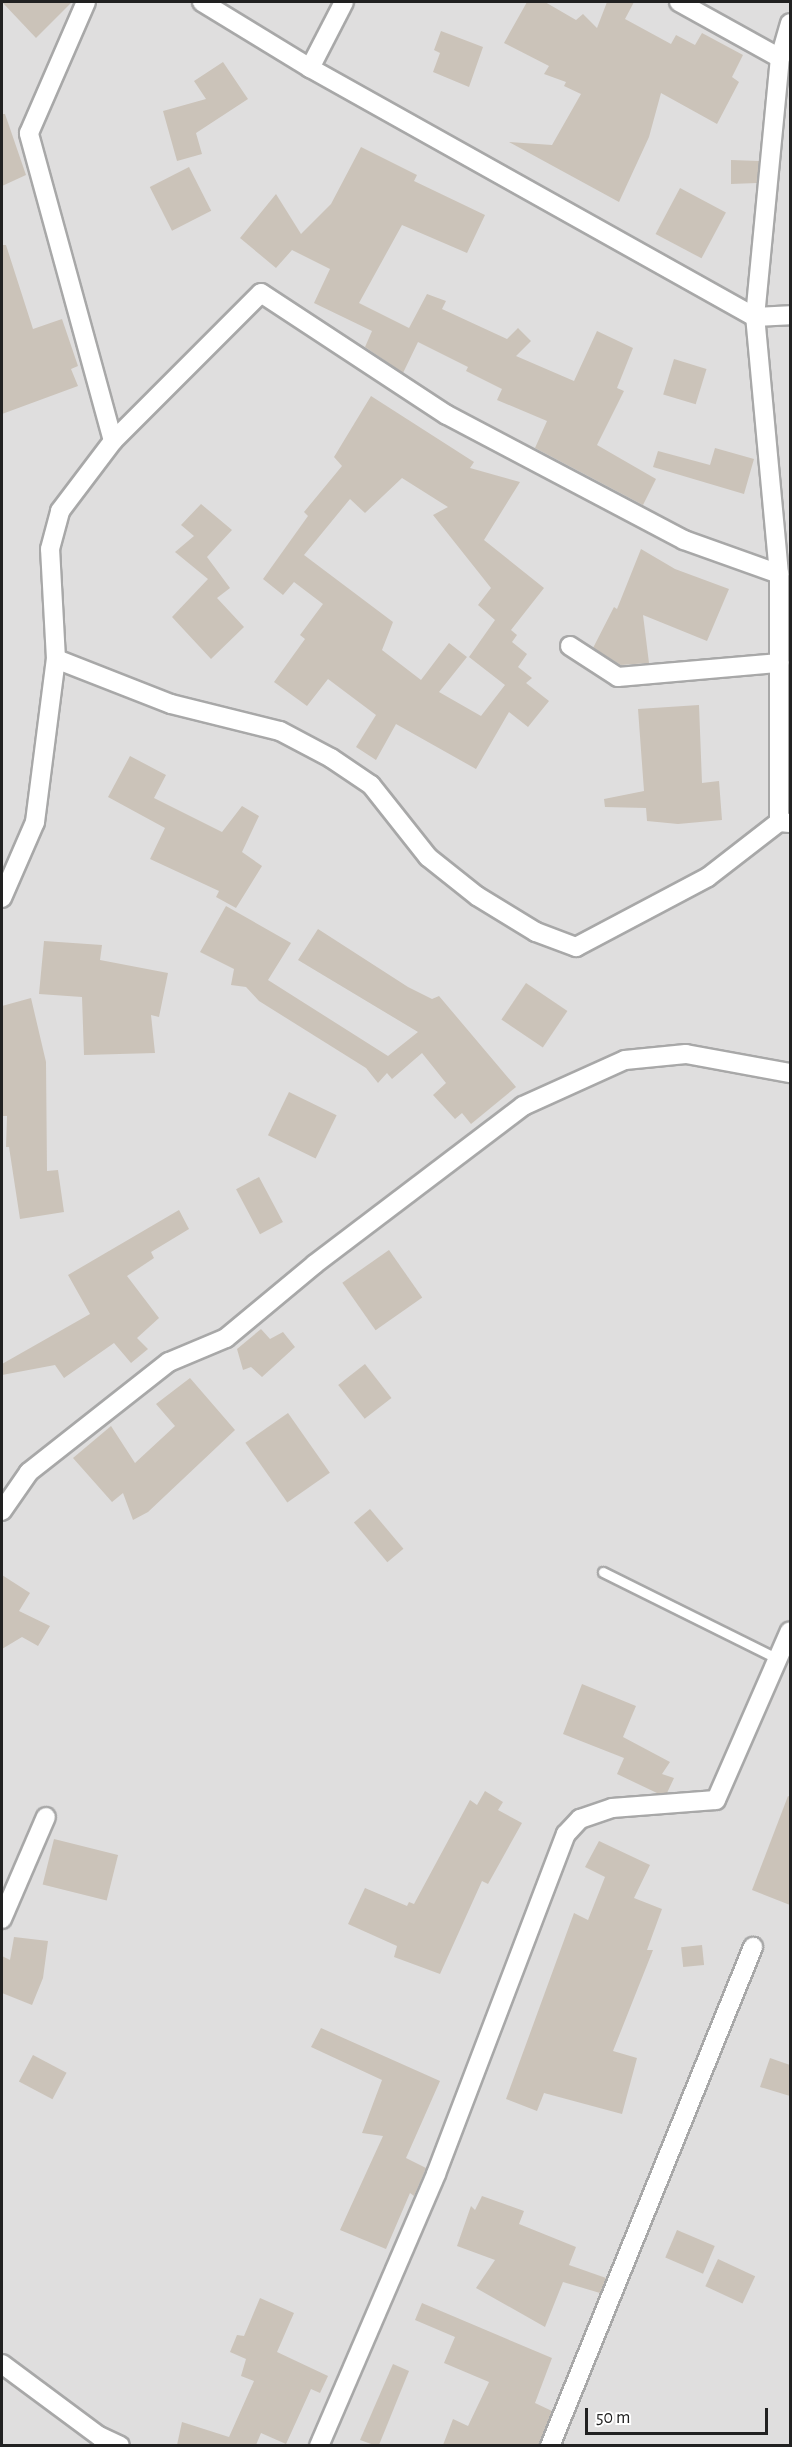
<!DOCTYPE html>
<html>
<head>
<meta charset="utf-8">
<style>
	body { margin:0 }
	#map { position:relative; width:792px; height:2447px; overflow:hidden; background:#f2efe7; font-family:"Alegreya Sans",sans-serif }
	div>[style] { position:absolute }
	.residential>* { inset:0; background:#dfdede; transform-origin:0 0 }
	.building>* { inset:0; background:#cbc3b9; transform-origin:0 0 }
	.roads { filter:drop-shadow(2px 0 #a8a8a8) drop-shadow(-2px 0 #a8a8a8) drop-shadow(0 2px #a8a8a8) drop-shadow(0 -2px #a8a8a8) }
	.lane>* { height:9px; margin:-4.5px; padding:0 4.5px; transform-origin:4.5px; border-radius:4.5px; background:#fff }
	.street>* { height:18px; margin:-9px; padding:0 9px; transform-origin:9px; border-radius:9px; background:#fff }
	span { translate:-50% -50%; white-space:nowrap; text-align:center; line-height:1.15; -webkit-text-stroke:4.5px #fff; paint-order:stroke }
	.frame { position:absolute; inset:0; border:3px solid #212121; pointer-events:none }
	.scale { position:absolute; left:585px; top:2408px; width:183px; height:27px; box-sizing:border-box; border:3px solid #212121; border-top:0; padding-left:8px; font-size:18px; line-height:21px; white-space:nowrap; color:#212121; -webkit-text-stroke:4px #fff; paint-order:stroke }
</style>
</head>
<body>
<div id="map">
	<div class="residential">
		<div style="left:2px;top:2px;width:788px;height:2443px"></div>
	</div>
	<div class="building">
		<div style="clip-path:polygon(2px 2px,72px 2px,36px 38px)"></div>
		<div style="clip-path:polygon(527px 2px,545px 2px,576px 20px,583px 14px,597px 28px,607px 2px,634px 2px,625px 19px,671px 44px,676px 35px,695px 45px,702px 33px,743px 55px,732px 77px,739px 82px,717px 124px,661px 93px,649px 137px,619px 202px,509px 142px,552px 145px,581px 94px,564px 86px,566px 82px,544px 74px,549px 66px,504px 43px)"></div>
		<div style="clip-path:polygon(441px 31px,483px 47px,469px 87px,433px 72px,440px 53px,434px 50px)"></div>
		<div style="clip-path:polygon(223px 62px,248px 99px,196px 133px,202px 154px,177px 161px,163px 111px,206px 99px,194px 81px)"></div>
		<div style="clip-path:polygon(2px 114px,5px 114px,26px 175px,2px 186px)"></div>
		<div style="clip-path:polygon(361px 147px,417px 175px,414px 181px,485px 215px,467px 253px,402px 225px,359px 303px,409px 328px,427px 294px,446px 301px,442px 309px,507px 339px,518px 328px,531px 341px,516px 356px,574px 381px,597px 331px,633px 348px,617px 388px,624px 391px,597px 445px,656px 479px,643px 505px,535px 448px,547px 421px,497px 400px,502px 389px,466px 371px,468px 367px,418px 342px,403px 373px,365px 347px,372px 331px,314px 303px,330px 269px,292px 250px,276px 268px,240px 238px,276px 194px,301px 234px,331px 204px)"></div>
		<div style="clip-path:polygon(731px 160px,759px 161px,757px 183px,731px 184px)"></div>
		<div style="left:189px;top:167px;width:49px;height:44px;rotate:63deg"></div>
		<div style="left:680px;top:188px;width:52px;height:52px;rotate:28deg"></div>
		<div style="clip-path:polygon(2px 245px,6px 245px,33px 329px,62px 319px,78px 366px,71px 369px,78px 386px,2px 414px)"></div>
		<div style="left:674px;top:359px;width:34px;height:37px;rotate:17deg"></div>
		<div style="clip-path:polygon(evenodd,371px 396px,474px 462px,470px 468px,520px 482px,484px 540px,544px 588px,511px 630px,517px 635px,512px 642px,527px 654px,518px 667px,532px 678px,526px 683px,549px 701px,528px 727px,509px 712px,476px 769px,396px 724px,376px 760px,356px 747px,376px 715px,328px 679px,307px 706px,274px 682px,305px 639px,300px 635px,323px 604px,294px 582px,283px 595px,263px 579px,308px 516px,304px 512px,342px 466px,334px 457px,371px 396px,402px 478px,448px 507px,433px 515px,491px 588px,478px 605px,495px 620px,469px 657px,505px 685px,481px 716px,439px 692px,467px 657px,449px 643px,421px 680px,382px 650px,393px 622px,304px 555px,350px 499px,365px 513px,402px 478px)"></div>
		<div style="clip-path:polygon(715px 448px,754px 459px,744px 494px,653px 467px,658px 451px,710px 465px)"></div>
		<div style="clip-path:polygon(201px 504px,232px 530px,207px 557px,230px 588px,217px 598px,244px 627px,211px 659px,172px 617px,208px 579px,175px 552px,194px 536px,181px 525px)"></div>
		<div style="clip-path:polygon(641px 549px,675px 569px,729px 589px,707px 641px,643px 615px,649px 663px,621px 665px,593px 648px,614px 607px,617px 609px)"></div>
		<div style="clip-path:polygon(699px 705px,702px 783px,719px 781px,722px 820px,678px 824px,647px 821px,646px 808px,605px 807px,604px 799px,644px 791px,638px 709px)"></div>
		<div style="clip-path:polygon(130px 756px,166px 775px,154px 798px,222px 832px,242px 806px,259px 816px,242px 852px,262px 866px,236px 908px,216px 897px,219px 891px,150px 859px,165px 828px,108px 797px)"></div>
		<div style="clip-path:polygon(226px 906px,291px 943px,268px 980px,388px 1056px,418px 1032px,298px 960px,318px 929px,408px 987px,432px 999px,439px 996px,516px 1087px,471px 1124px,462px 1113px,455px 1119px,433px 1095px,446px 1083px,422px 1053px,392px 1079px,387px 1073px,378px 1083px,366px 1068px,259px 1001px,246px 987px,231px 985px,234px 969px,200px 952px)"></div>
		<div style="clip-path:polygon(44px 941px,102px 945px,100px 960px,168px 973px,159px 1017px,151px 1015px,155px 1053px,84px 1055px,82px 997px,39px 994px)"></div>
		<div style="left:526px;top:983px;width:50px;height:44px;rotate:34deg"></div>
		<div style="clip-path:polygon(31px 998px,46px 1062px,47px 1171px,58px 1170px,64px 1212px,20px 1219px,9px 1147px,6px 1147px,7px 1116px,2px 1116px,2px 1006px)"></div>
		<div style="left:289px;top:1092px;width:53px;height:48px;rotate:26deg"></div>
		<div style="left:259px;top:1177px;width:51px;height:26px;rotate:62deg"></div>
		<div style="clip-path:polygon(179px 1210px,189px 1229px,151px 1252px,154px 1258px,127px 1276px,159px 1318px,137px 1338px,148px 1349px,131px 1363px,114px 1343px,64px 1378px,55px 1365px,2px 1375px,2px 1364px,90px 1314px,68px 1275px)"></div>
		<div style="left:389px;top:1250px;width:58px;height:57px;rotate:55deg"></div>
		<div style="clip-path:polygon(261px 1329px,270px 1339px,283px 1332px,295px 1347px,262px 1377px,251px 1367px,243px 1370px,237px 1349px)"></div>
		<div style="left:365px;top:1364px;width:43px;height:34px;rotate:52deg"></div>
		<div style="clip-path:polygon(190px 1378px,235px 1430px,148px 1512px,133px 1520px,123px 1493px,112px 1502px,73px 1458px,111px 1426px,135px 1463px,175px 1426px,156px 1404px)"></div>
		<div style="left:288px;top:1413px;width:73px;height:52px;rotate:55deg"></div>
		<div style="left:370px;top:1509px;width:52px;height:21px;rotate:50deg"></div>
		<div style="clip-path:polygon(2px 1575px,30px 1593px,19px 1611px,50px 1626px,38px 1646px,22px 1637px,2px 1649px)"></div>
		<div style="clip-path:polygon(582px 1684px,636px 1706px,623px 1737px,670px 1762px,662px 1774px,674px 1778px,667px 1793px,657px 1793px,617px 1774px,624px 1758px,563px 1734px)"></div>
		<div style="clip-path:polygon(485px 1791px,503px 1802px,498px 1810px,522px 1823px,488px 1884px,482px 1881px,440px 1974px,394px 1957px,397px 1946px,348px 1924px,365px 1888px,407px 1906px,409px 1902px,414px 1904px,470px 1800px,477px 1805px)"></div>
		<div style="clip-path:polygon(788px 1796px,790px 1797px,790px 1905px,752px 1890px)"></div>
		<div style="left:54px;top:1839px;width:66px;height:47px;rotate:14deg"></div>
		<div style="clip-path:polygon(599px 1841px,650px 1865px,634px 1898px,662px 1909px,647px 1950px,653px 1950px,613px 2051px,637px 2058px,622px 2114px,544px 2093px,537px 2111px,506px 2099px,574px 1913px,588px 1920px,605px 1877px,585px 1867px)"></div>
		<div style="clip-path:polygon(14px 1937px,48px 1941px,43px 1978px,32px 2005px,2px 1993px,2px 1956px,10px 1960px)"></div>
		<div style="left:702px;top:1945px;width:20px;height:21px;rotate:84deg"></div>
		<div style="clip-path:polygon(321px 2028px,440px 2081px,406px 2158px,426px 2168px,414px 2196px,410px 2193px,386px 2249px,340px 2230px,383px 2136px,362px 2133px,382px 2080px,311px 2047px)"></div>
		<div style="left:33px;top:2055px;width:38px;height:30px;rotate:28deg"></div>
		<div style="clip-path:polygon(770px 2058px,790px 2065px,790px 2096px,760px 2087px)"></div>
		<div style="clip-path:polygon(482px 2196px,524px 2211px,519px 2224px,576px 2247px,569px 2265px,606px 2278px,600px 2293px,563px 2282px,545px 2327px,476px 2288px,495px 2260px,457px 2246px,471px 2206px,475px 2210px)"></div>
		<div style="left:677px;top:2230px;width:41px;height:30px;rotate:23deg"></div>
		<div style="left:718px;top:2259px;width:41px;height:30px;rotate:25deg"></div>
		<div style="clip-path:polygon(260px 2298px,294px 2313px,277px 2352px,328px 2376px,320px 2393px,311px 2389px,286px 2444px,261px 2433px,256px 2445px,177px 2445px,182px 2422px,229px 2437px,254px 2381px,241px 2376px,246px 2359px,230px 2352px,237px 2335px,244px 2336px)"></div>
		<div style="clip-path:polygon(422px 2303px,552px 2358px,535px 2403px,552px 2411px,539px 2445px,443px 2445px,453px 2419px,468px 2426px,489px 2382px,444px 2363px,455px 2337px,415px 2320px)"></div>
		<div style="clip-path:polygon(393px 2364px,409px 2371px,379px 2445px,374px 2445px,360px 2440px)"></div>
	</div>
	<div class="roads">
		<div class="lane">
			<div style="left:603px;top:1572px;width:195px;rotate:26.4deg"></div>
		</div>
		<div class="street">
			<div style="left:202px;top:2px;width:127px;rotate:31.4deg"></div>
			<div style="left:310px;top:68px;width:510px;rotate:29.23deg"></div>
			<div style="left:755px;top:317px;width:35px;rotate:-3deg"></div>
			<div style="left:679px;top:2px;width:115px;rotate:29deg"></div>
			<div style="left:310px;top:68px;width:74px;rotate:-62.7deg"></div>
			<div style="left:113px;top:441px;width:209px;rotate:-45deg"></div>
			<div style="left:261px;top:293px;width:222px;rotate:33.3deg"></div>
			<div style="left:447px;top:415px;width:268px;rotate:27.8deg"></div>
			<div style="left:684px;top:540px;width:101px;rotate:19.7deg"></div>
			<div style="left:570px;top:646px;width:57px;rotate:32.9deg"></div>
			<div style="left:618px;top:677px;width:162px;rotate:-5deg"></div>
			<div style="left:56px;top:659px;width:123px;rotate:21.4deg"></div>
			<div style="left:171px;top:704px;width:112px;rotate:13.9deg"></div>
			<div style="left:280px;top:731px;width:58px;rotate:27.9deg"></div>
			<div style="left:331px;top:758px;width:48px;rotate:34deg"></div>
			<div style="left:371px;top:785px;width:92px;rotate:51.6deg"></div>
			<div style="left:428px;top:857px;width:63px;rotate:38.5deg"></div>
			<div style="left:477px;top:896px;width:69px;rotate:31.4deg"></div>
			<div style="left:536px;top:932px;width:43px;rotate:20.6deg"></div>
			<div style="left:576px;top:947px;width:149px;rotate:-27.9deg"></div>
			<div style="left:708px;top:877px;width:90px;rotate:-37.8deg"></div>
			<div style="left:779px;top:822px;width:11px;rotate:5deg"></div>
			<div style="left:779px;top:822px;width:248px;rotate:-90deg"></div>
			<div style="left:779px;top:574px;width:258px;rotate:-95.3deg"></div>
			<div style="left:755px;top:317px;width:260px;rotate:-84.5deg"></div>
			<div style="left:780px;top:58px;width:36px;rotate:-74deg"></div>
			<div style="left:2px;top:898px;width:83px;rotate:-66.5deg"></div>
			<div style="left:35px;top:822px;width:164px;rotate:-82.7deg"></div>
			<div style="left:56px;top:659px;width:110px;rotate:-93.1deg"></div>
			<div style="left:50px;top:549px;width:39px;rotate:-75deg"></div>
			<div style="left:60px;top:511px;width:88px;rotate:-52.9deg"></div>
			<div style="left:113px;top:441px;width:319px;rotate:-105.3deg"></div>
			<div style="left:29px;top:133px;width:143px;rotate:-66.5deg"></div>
			<div style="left:2px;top:1511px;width:47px;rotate:-55.3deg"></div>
			<div style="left:29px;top:1472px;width:178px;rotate:-38.2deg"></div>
			<div style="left:169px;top:1362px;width:62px;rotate:-22.8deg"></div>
			<div style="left:226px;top:1338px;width:116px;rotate:-39.7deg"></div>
			<div style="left:315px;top:1264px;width:261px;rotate:-37.2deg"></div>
			<div style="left:523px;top:1106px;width:112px;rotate:-24.3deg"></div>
			<div style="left:625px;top:1060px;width:61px;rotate:-5.6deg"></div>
			<div style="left:686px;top:1054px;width:106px;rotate:10.4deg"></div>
			<div style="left:2px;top:1919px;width:111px;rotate:-66.7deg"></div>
			<div style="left:2px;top:2364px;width:121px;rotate:36.6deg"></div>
			<div style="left:99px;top:2436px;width:23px;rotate:25deg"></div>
			<div style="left:319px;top:2446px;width:296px;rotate:-66.7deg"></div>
			<div style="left:436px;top:2174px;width:364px;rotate:-69.1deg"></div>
			<div style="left:566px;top:1834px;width:21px;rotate:-47deg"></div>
			<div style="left:580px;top:1819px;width:34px;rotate:-19deg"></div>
			<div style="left:612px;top:1808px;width:104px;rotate:-4.4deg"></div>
			<div style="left:716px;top:1800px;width:184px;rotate:-66.4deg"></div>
			<div style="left:550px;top:2446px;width:539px;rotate:-67.86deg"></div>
		</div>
	</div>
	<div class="frame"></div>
	<div class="scale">50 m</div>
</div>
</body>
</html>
